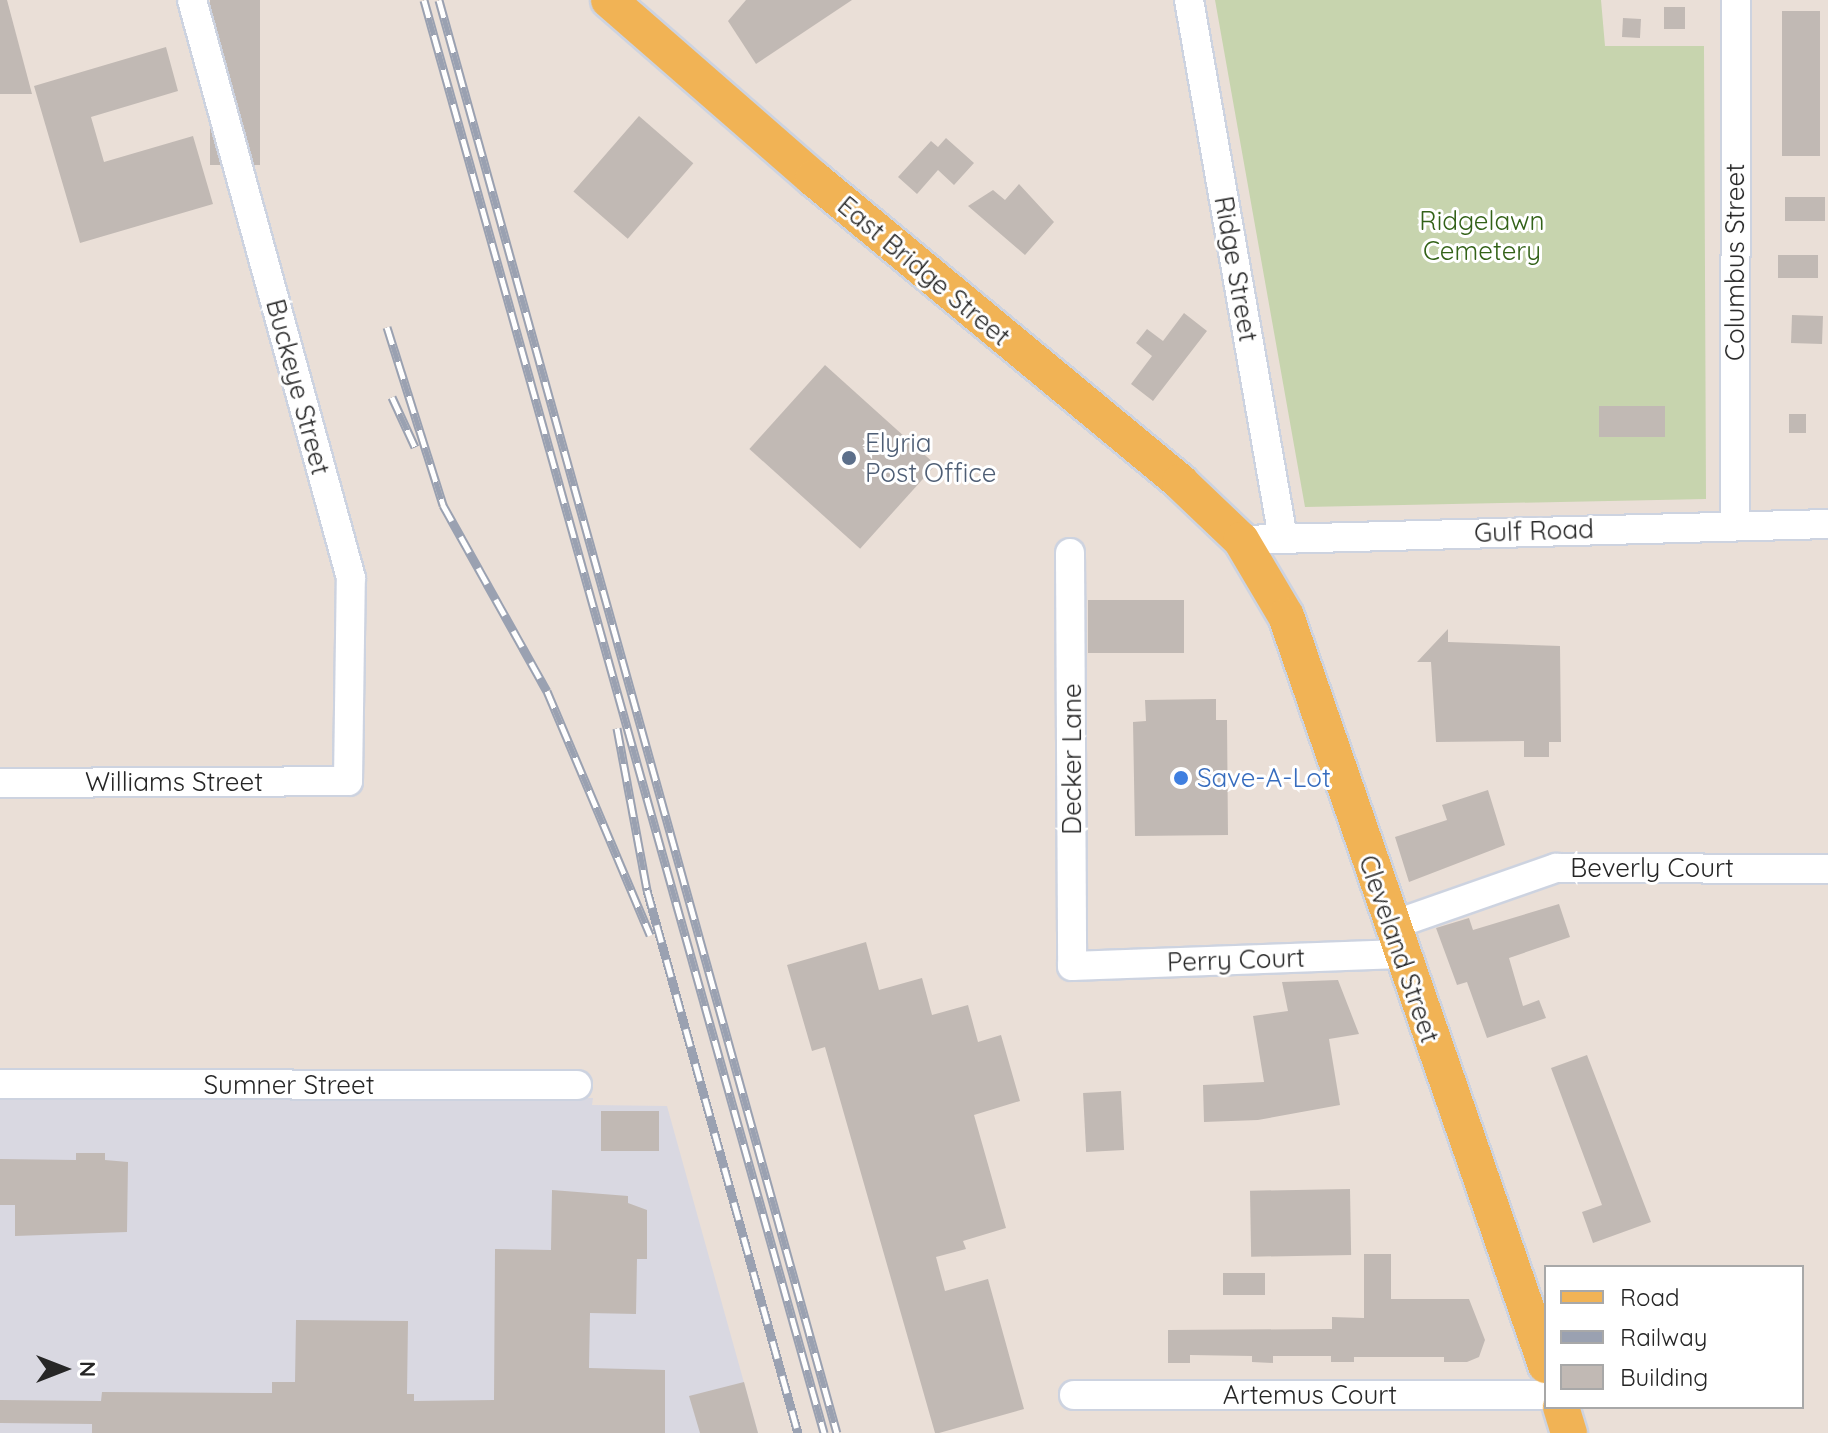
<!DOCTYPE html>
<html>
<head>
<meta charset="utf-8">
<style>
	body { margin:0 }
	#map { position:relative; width:1828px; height:1433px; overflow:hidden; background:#eadfd7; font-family:Quicksand,sans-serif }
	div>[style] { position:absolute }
	.industrial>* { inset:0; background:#d9d8e1 }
	.cemetery>* { inset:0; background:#c7d4ae }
	.building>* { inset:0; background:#c1b9b4; transform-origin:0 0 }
	.roads { filter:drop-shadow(2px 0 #cdd3e0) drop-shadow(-2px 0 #cdd3e0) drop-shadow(0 2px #cdd3e0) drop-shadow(0 -2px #cdd3e0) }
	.minor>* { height:28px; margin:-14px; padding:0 14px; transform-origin:14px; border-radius:14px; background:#fff }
	.major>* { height:36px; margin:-18px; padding:0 18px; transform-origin:18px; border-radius:18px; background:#f1b355 }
	.rail>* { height:9px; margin-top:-4.5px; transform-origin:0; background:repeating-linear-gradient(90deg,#fff 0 18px,#9aa1b1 0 36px); box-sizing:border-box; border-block:2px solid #9aa1b1 }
	.dots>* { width:22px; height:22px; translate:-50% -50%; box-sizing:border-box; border:4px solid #fff; border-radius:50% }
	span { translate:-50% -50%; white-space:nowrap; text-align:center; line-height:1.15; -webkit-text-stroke:6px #fff; paint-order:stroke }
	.park-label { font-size:26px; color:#336218 }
	.street-label { font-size:26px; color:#262626 }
	.service-label { font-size:26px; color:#4e5e75 }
	.left { translate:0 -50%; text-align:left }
	.shop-label { font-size:26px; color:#366cbe }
	.legend { position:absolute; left:1544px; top:1265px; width:260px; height:144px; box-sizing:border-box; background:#fff; border:2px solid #a8a8a8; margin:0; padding:10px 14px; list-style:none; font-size:24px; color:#262626 }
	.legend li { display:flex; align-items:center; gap:16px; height:40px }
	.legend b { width:40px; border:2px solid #a8a8a8 }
	.north { position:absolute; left:24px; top:1329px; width:80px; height:80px; -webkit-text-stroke:6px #fff; paint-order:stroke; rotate:90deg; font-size:22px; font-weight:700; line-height:32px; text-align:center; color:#262626 }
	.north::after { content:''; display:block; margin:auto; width:28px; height:36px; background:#262626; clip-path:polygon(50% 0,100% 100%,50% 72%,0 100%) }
</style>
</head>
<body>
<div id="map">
	<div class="industrial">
		<div style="clip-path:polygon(0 1097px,593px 1098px,592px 1105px,667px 1106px,758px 1433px,0 1433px)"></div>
	</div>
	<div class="cemetery">
		<div style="clip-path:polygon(1215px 0,1601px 0,1605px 46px,1704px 46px,1706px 499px,1305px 507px)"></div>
	</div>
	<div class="building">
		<div style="clip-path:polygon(0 0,7px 0,32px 94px,0 94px)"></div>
		<div style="left:210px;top:0;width:50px;height:165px"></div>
		<div style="clip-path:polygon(746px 0,852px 0,756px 64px,728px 21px)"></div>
		<div style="left:1664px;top:7px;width:21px;height:22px"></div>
		<div style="left:1782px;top:11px;width:38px;height:145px"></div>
		<div style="left:1623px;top:18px;width:18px;height:19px;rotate:3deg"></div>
		<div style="clip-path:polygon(166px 47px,178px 91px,91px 117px,104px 162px,193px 136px,213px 204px,80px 243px,34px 86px)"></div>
		<div style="left:639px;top:116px;width:72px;height:100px;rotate:41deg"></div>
		<div style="clip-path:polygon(946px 138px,974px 163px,954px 185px,938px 170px,917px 194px,898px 177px,931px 141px,938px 147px)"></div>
		<div style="clip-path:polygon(1019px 184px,1054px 222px,1025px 255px,968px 206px,993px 190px,1005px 200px)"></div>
		<div style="left:1785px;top:197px;width:40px;height:24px"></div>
		<div style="left:1778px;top:255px;width:40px;height:23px"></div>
		<div style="clip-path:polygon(1184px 313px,1207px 331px,1153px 401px,1131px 384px,1152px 356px,1136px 343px,1147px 329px,1163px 341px)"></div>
		<div style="left:1792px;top:315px;width:31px;height:28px;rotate:2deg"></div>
		<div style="left:825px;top:365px;width:149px;height:113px;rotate:42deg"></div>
		<div style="left:1599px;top:406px;width:66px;height:31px"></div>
		<div style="left:1789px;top:414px;width:17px;height:19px"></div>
		<div style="left:1088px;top:600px;width:96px;height:53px"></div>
		<div style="clip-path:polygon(1448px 629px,1448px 642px,1560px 646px,1561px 742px,1549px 742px,1549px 757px,1524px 757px,1524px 741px,1436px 742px,1431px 662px,1417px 662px)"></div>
		<div style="clip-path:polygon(1216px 699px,1216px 720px,1227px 720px,1228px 835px,1135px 836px,1133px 722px,1146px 721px,1145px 700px)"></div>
		<div style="clip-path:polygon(1488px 790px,1505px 845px,1409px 882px,1395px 837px,1447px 820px,1442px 805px)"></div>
		<div style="clip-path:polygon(1559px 904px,1570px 937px,1509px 958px,1523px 1006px,1539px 1000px,1546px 1018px,1487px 1038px,1467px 982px,1457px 985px,1436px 928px,1469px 918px,1473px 930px)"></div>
		<div style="clip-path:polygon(866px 942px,879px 990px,922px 978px,932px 1015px,968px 1005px,978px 1042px,1001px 1035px,1020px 1101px,974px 1115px,1006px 1228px,963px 1241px,966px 1249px,936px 1257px,945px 1291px,988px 1279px,1024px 1409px,939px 1433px,935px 1433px,825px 1047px,812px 1051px,787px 965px)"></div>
		<div style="clip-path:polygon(1338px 980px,1359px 1034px,1329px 1039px,1340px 1105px,1258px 1120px,1204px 1122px,1203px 1085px,1264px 1082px,1253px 1016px,1288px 1011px,1282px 982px)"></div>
		<div style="clip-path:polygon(1587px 1055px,1651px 1222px,1593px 1243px,1582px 1212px,1602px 1205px,1551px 1068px)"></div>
		<div style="left:1121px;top:1091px;width:59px;height:38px;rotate:87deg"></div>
		<div style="left:601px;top:1111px;width:58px;height:40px"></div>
		<div style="clip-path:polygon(76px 1153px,105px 1153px,105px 1160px,128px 1162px,127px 1232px,15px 1236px,15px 1205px,0 1205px,0 1159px,76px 1160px)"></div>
		<div style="left:1350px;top:1189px;width:66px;height:100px;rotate:89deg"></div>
		<div style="clip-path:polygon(552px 1190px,628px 1196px,628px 1203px,647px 1210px,647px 1259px,637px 1259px,636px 1314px,590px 1313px,589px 1368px,665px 1370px,665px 1433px,92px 1433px,92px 1424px,0 1423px,0 1400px,101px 1401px,102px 1392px,272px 1393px,272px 1382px,295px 1382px,296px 1320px,408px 1321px,407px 1394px,414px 1394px,414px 1401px,494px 1400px,495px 1249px,551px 1250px)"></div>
		<div style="clip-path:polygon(1364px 1254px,1391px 1254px,1391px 1299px,1469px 1299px,1485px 1340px,1479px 1357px,1467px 1362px,1444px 1362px,1444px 1357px,1354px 1357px,1354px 1362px,1331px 1362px,1331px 1356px,1273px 1356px,1273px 1363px,1252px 1362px,1252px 1356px,1190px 1355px,1190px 1363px,1168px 1363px,1168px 1330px,1332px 1329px,1332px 1317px,1364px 1318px)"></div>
		<div style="left:1223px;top:1273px;width:42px;height:22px"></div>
		<div style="clip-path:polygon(744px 1382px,758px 1433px,700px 1433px,689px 1396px)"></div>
	</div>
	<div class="roads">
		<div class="minor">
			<div style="left:1189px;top:0;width:546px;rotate:80.09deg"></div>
			<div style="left:1735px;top:525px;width:525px;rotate:-89.89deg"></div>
			<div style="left:1241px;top:540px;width:587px;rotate:-1.56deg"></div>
			<div style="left:1070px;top:553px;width:413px;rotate:89.7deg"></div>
			<div style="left:1072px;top:966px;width:328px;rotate:-2.1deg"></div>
			<div style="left:0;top:783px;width:348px;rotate:-0.3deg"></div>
			<div style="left:348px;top:781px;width:203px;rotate:-89.2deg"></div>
			<div style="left:351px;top:578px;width:599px;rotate:-105.38deg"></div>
			<div style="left:1390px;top:926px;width:176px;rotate:-19.3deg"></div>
			<div style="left:1556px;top:868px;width:272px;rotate:0.2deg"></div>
			<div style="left:0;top:1084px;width:577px;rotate:0.1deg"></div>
			<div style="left:1074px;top:1395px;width:472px"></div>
		</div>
		<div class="major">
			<div style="left:609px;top:0;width:271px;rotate:41.1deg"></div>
			<div style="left:813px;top:178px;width:477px;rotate:39.6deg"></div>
			<div style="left:1180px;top:482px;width:84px;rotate:43.6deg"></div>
			<div style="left:1241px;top:540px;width:88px;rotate:59.4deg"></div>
			<div style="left:1286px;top:616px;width:793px;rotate:70.86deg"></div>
			<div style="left:1561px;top:1407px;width:27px;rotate:73deg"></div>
		</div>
	</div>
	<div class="rail">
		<div style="left:424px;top:0;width:1488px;rotate:74.4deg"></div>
		<div style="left:439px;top:0;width:1487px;rotate:74.48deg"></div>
		<div style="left:387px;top:327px;width:187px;rotate:72.5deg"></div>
		<div style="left:443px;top:505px;width:213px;rotate:60.8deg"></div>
		<div style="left:547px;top:691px;width:265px;rotate:67.1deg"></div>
		<div style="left:392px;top:397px;width:55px;rotate:65.3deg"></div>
		<div style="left:617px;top:728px;width:165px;rotate:79.5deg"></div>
		<div style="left:647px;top:890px;width:564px;rotate:74.46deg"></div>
	</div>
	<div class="dots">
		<div style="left:849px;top:458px;background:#5c6f8a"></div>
		<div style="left:1181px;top:778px;background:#3f7fe0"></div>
	</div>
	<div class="park-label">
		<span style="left:1482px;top:236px">Ridgelawn<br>Cemetery</span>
	</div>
	<div class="street-label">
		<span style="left:1735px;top:262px;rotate:-90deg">Columbus Street</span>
		<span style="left:1236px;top:269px;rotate:80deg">Ridge Street</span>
		<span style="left:924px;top:271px;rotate:40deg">East Bridge Street</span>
		<span style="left:298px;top:387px;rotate:75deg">Buckeye Street</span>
		<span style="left:1534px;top:531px;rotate:-2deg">Gulf Road</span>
		<span style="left:1072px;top:759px;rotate:-90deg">Decker Lane</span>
		<span style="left:174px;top:782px">Williams Street</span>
		<span style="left:1652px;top:868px">Beverly Court</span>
		<span style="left:1399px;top:949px;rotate:71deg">Cleveland Street</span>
		<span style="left:1236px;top:960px;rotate:-2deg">Perry Court</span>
		<span style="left:289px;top:1085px">Sumner Street</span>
		<span style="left:1310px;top:1395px">Artemus Court</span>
	</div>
	<div class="service-label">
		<span class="left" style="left:865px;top:458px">Elyria<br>Post Office</span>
	</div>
	<div class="shop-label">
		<span class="left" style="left:1197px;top:778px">Save-A-Lot</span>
	</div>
	<ul class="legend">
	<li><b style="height:10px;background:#f1b355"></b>Road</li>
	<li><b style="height:10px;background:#9aa1b1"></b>Railway</li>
	<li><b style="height:22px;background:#c1b9b4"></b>Building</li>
	</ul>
	<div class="north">N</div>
</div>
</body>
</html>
